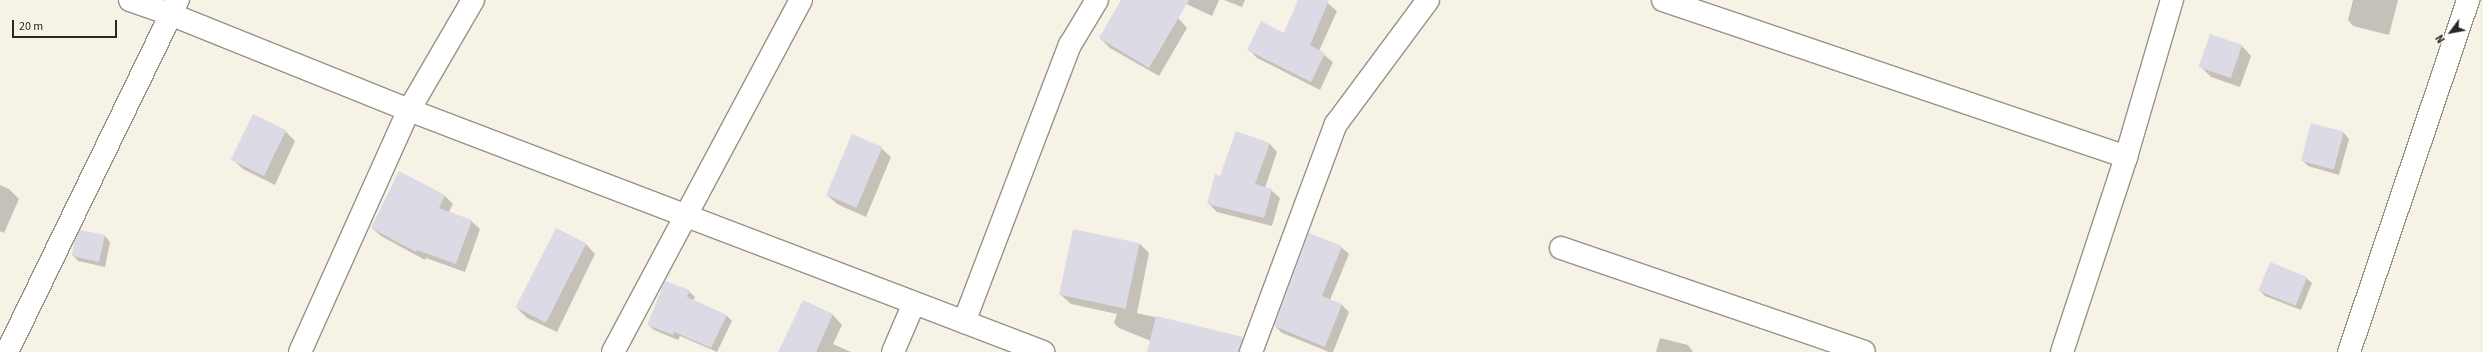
<!DOCTYPE html>
<html>
<head>
<meta charset="utf-8">
<style>
	body { margin:0 }
	#map { position:relative; width:2483px; height:352px; overflow:hidden; background:#f7f2e6; font-family:"Source Sans 3",sans-serif }
	div>[style] { position:absolute }
	.shadow>* { inset:0; background:#0003 }
	.building>* { inset:0; background:#dbdae5; transform-origin:0 0 }
	.roads { filter:drop-shadow(1px 0 #979288) drop-shadow(-1px 0 #979288) drop-shadow(0 1px #979288) drop-shadow(0 -1px #979288) }
	.minor>* { height:22px; margin:-11px; padding:0 11px; transform-origin:11px; border-radius:11px; background:#fff }
	span { translate:-50% -50%; white-space:nowrap; text-align:center; line-height:1.15; -webkit-text-stroke:3px #f7f2e6; paint-order:stroke }
	.north { position:absolute; left:2431px; top:12px; width:40px; height:40px; -webkit-text-stroke:3px #f7f2e6; paint-order:stroke; rotate:238deg; font-size:11px; font-weight:700; line-height:16px; text-align:center; color:#292723 }
	.north::after { content:''; display:block; margin:auto; width:14px; height:18px; background:#292723; clip-path:polygon(50% 0,100% 100%,50% 72%,0 100%) }
	.scale { position:absolute; left:12px; top:20px; width:105px; height:18px; box-sizing:border-box; border:2px solid #292723; border-top:0; padding-left:5px; font-size:12px; line-height:14px; white-space:nowrap; color:#292723; -webkit-text-stroke:3px #f7f2e6; paint-order:stroke }
</style>
</head>
<body>
<div id="map">
	<div class="shadow">
		<div style="clip-path:polygon(1123px 0,1147px 0,1178px 18px,1187px 28px,1159px 76px,1110px 48px,1100px 38px)"></div>
		<div style="clip-path:polygon(1178px 0,1219px 0,1212px 16px)"></div>
		<div style="clip-path:polygon(1224px 0,1245px 0,1242px 7px)"></div>
		<div style="clip-path:polygon(1299px 0,1324px 0,1337px 11px,1319px 51px,1333px 62px,1320px 90px,1257px 58px,1249px 50px,1285px 34px)"></div>
		<div style="clip-path:polygon(2353px 0,2398px 0,2389px 35px,2353px 26px,2348px 20px)"></div>
		<div style="clip-path:polygon(2242px 46px,2251px 56px,2240px 87px,2211px 77px,2201px 67px)"></div>
		<div style="clip-path:polygon(253px 116px,285px 131px,295px 141px,275px 185px,243px 169px,233px 160px)"></div>
		<div style="clip-path:polygon(2312px 125px,2344px 133px,2349px 139px,2339px 175px,2308px 166px,2303px 161px)"></div>
		<div style="clip-path:polygon(1269px 143px,1277px 152px,1265px 188px,1271px 190px,1280px 198px,1272px 226px,1217px 212px,1209px 204px)"></div>
		<div style="clip-path:polygon(881px 148px,891px 157px,866px 217px,837px 204px,827px 195px)"></div>
		<div style="clip-path:polygon(0 185px,9px 189px,19px 199px,4px 233px,0 231px)"></div>
		<div style="clip-path:polygon(445px 196px,453px 204px,449px 212px,471px 221px,480px 229px,465px 272px,426px 258px,425px 260px,381px 236px,372px 228px)"></div>
		<div style="clip-path:polygon(556px 230px,586px 244px,595px 254px,557px 332px,527px 318px,517px 308px)"></div>
		<div style="clip-path:polygon(81px 231px,105px 236px,110px 242px,105px 267px,78px 261px,73px 255px)"></div>
		<div style="clip-path:polygon(1140px 244px,1149px 253px,1137px 313px,1214px 331px,1213px 352px,1152px 352px,1151px 341px,1119px 328px,1114px 323px,1117px 314px,1071px 304px,1061px 295px)"></div>
		<div style="clip-path:polygon(1341px 247px,1349px 254px,1330px 300px,1342px 305px,1349px 312px,1333px 352px,1329px 352px,1282px 333px,1275px 326px)"></div>
		<div style="clip-path:polygon(2306px 278px,2312px 283px,2301px 310px,2265px 296px,2259px 290px)"></div>
		<div style="clip-path:polygon(689px 291px,695px 297px,693px 301px,726px 315px,732px 321px,717px 352px,680px 336px,678px 340px,654px 330px,648px 325px)"></div>
		<div style="clip-path:polygon(803px 301px,833px 315px,842px 325px,833px 344px,851px 352px,780px 352px)"></div>
		<div style="clip-path:polygon(1660px 338px,1688px 345px,1693px 352px,1656px 352px)"></div>
	</div>
	<div class="building">
		<div style="clip-path:polygon(1121px 0,1189px 0,1149px 68px,1099px 38px)"></div>
		<div style="clip-path:polygon(1298px 0,1329px 0,1310px 45px,1325px 53px,1311px 82px,1247px 50px,1261px 21px,1284px 33px)"></div>
		<div style="left:2210px;top:34px;width:34px;height:35px;rotate:19deg"></div>
		<div style="left:253px;top:114px;width:37px;height:51px;rotate:26deg"></div>
		<div style="left:2311px;top:123px;width:34px;height:39px;rotate:15deg"></div>
		<div style="clip-path:polygon(1236px 131px,1270px 143px,1255px 184px,1272px 189px,1264px 218px,1207px 204px,1215px 174px,1220px 176px)"></div>
		<div style="left:852px;top:134px;width:33px;height:66px;rotate:23deg"></div>
		<div style="clip-path:polygon(399px 171px,445px 195px,439px 208px,472px 220px,456px 264px,417px 250px,416px 252px,371px 228px)"></div>
		<div style="left:556px;top:228px;width:34px;height:89px;rotate:27deg"></div>
		<div style="left:1073px;top:229px;width:68px;height:67px;rotate:12deg"></div>
		<div style="clip-path:polygon(80px 230px,105px 235px,99px 262px,72px 256px,74px 242px)"></div>
		<div style="clip-path:polygon(1309px 233px,1342px 246px,1322px 296px,1342px 304px,1325px 347px,1274px 326px)"></div>
		<div style="left:2270px;top:262px;width:40px;height:31px;rotate:22deg"></div>
		<div style="clip-path:polygon(665px 281px,690px 290px,687px 297px,727px 315px,711px 348px,674px 332px,673px 335px,647px 325px)"></div>
		<div style="clip-path:polygon(803px 300px,833px 314px,816px 352px,778px 352px)"></div>
		<div style="clip-path:polygon(1156px 316px,1243px 337px,1239px 352px,1147px 352px)"></div>
	</div>
	<div class="roads">
		<div class="minor">
			<div style="left:130px;top:0;width:42px;rotate:19.3deg"></div>
			<div style="left:170px;top:14px;width:258px;rotate:21.9deg"></div>
			<div style="left:409px;top:110px;width:679px;rotate:20.89deg"></div>
			<div style="left:1663px;top:0;width:489px;rotate:18.7deg"></div>
			<div style="left:1561px;top:248px;width:320px;rotate:18.9deg"></div>
			<div style="left:964px;top:322px;width:297px;rotate:-69.1deg"></div>
			<div style="left:1070px;top:45px;width:52px;rotate:-59deg"></div>
			<div style="left:7px;top:352px;width:391px;rotate:-64.1deg"></div>
			<div style="left:300px;top:352px;width:265px;rotate:-65.8deg"></div>
			<div style="left:409px;top:110px;width:127px;rotate:-59.8deg"></div>
			<div style="left:613px;top:352px;width:399px;rotate:-61.9deg"></div>
			<div style="left:893px;top:352px;width:53px;rotate:-66.8deg"></div>
			<div style="left:1251px;top:352px;width:243px;rotate:-69.6deg"></div>
			<div style="left:1336px;top:124px;width:154px;rotate:-53.4deg"></div>
			<div style="left:2062px;top:352px;width:205px;rotate:-71.8deg"></div>
			<div style="left:2126px;top:157px;width:164px;rotate:-73.7deg"></div>
			<div style="left:2349px;top:352px;width:372px;rotate:-71.3deg"></div>
		</div>
	</div>
	<div class="north">N</div>
	<div class="scale">20 m</div>
</div>
</body>
</html>
